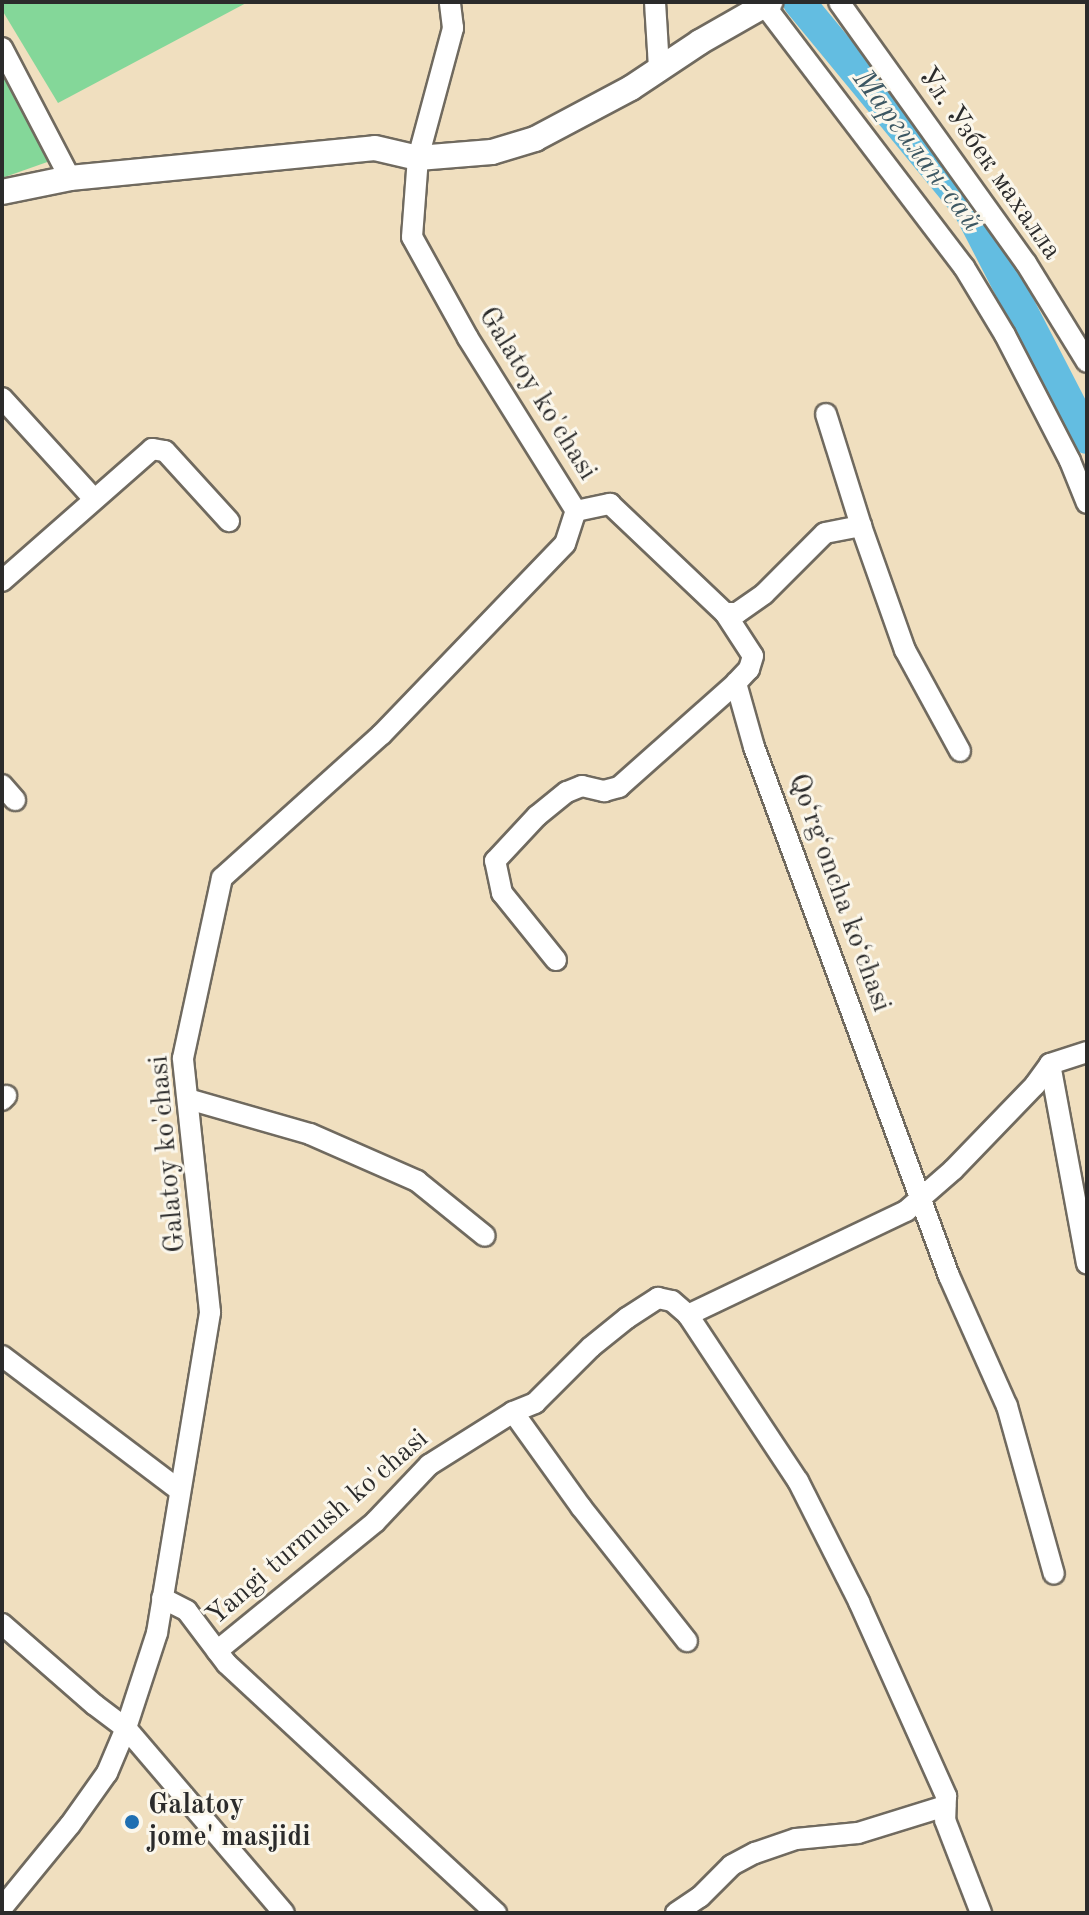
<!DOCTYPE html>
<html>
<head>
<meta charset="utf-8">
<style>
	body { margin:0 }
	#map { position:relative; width:1089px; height:1915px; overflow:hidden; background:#f0dfbf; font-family:"Old Standard TT",serif }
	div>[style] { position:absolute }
	.green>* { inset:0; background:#84d799 }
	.river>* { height:32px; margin:-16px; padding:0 16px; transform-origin:16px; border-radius:16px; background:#63bde1 }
	.roads { filter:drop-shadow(2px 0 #706a5f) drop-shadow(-2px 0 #706a5f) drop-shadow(0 2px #706a5f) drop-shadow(0 -2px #706a5f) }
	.minor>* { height:20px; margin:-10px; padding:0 10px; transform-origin:10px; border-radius:10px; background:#fff }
	.tertiary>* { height:24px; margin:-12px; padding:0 12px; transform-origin:12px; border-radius:12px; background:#fff }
	.dots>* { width:22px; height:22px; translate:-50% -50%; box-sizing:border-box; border:4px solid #fbf7ec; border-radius:50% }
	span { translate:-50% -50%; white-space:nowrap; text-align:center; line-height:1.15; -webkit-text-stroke:6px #fbf7ec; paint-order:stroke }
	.street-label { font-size:28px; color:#2b2b2b }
	.poi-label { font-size:28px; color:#2b2b2b; font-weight:700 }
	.left { translate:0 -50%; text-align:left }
	.water-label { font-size:30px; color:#3c5762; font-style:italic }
	.frame { position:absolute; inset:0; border:4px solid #2b2b2b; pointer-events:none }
</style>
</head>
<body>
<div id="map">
	<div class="green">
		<div style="clip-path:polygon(2px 2px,248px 2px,58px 103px,2px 10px)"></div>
		<div style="clip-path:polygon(2px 66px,53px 160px,2px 178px)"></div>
	</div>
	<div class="river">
		<div style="left:799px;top:2px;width:266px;rotate:50.5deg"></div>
		<div style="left:968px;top:207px;width:260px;rotate:62.7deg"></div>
	</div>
	<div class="roads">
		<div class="minor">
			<div style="left:655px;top:2px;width:66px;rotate:86.5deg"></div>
			<div style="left:762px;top:2px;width:333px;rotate:52.7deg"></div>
			<div style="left:964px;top:267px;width:79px;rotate:58.9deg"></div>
			<div style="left:1005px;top:335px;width:142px;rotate:62.7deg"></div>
			<div style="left:1070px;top:461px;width:45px;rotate:68deg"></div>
			<div style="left:839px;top:2px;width:321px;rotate:54.4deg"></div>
			<div style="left:1026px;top:263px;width:116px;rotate:58.4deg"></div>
			<div style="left:2px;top:48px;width:147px;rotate:62.4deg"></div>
			<div style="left:2px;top:398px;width:135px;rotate:47.7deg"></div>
			<div style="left:826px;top:414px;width:117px;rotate:72.6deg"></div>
			<div style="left:576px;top:511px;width:35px;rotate:-12deg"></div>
			<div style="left:610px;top:504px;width:158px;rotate:43.5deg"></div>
			<div style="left:725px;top:613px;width:12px"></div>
			<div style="left:737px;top:613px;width:33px;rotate:-35deg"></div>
			<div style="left:764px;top:594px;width:86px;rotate:-45deg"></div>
			<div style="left:825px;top:533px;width:37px;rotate:-11deg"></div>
			<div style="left:861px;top:526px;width:132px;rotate:70.5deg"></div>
			<div style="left:905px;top:650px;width:115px;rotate:61.4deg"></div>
			<div style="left:2px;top:581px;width:200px;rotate:-41.3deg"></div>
			<div style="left:152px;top:449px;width:13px;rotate:9deg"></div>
			<div style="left:165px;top:451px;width:95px;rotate:47.6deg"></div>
			<div style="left:725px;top:613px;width:51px;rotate:56.9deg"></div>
			<div style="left:753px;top:656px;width:14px;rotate:107deg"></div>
			<div style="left:749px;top:669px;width:19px;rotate:133deg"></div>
			<div style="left:736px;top:683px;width:66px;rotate:74.3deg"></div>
			<div style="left:754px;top:747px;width:564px;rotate:69.77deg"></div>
			<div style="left:949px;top:1276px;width:142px;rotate:66deg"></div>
			<div style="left:1007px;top:1406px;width:174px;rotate:74.4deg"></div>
			<div style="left:2px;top:785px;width:20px;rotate:49deg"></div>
			<div style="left:556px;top:960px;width:86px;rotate:-128.9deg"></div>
			<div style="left:502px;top:893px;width:33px;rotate:-102deg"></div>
			<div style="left:495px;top:861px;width:62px;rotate:-47deg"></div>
			<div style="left:537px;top:816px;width:38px;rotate:-39deg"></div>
			<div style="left:567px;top:792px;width:16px;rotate:-22deg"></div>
			<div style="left:582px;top:786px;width:23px;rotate:13deg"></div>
			<div style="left:604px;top:791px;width:16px;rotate:-15deg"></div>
			<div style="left:619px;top:787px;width:157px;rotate:-41.6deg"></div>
			<div style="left:1087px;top:1052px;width:39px;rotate:162deg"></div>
			<div style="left:1050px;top:1064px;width:203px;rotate:79.5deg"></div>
			<div style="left:188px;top:1099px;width:127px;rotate:16deg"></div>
			<div style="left:310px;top:1134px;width:117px;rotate:23.7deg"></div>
			<div style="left:417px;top:1181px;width:87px;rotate:39deg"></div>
			<div style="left:2px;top:1100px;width:6px;rotate:-45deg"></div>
			<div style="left:688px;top:1315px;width:242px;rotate:-25.5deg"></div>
			<div style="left:906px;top:1211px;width:62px;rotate:-41.1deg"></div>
			<div style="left:953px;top:1170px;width:118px;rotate:-46deg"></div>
			<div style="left:1035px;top:1085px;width:26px;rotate:-54deg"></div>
			<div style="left:2px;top:1356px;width:222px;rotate:37.1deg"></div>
			<div style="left:513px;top:1412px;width:117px;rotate:54.4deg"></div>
			<div style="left:581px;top:1507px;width:171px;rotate:51.7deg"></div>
			<div style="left:162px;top:1598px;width:28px;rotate:27deg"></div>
			<div style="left:187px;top:1611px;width:66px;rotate:53deg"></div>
			<div style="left:227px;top:1664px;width:367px;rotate:42.8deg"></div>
			<div style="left:2px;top:1624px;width:123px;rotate:41.1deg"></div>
			<div style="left:95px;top:1705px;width:39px;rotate:37deg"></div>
			<div style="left:126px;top:1728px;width:243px;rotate:49.5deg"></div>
			<div style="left:217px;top:1651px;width:204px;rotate:-39.2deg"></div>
			<div style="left:375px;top:1522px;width:79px;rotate:-46.5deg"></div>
			<div style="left:429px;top:1465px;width:99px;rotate:-32.2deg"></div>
			<div style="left:513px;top:1412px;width:24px;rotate:-22deg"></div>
			<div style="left:535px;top:1403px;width:79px;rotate:-45deg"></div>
			<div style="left:591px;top:1347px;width:46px;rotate:-38.9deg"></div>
			<div style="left:627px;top:1318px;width:37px;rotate:-33deg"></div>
			<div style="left:658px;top:1298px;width:14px;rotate:12deg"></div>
			<div style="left:672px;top:1301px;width:21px;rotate:41deg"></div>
			<div style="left:688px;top:1315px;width:199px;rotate:56.5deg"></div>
			<div style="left:798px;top:1481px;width:136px;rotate:63.2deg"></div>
			<div style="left:859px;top:1602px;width:213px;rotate:65.8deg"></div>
			<div style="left:946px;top:1796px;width:24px;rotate:92deg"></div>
			<div style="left:945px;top:1820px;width:100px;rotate:68.8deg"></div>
			<div style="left:2px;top:1908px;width:107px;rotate:-50.7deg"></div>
			<div style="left:70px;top:1825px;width:64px;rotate:-54.6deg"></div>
			<div style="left:107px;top:1773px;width:49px;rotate:-67.1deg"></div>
			<div style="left:126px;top:1728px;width:100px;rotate:-71.9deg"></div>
			<div style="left:157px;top:1633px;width:325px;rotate:-80.6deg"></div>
			<div style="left:210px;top:1312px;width:255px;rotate:-96.1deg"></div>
			<div style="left:183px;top:1058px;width:184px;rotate:-77.8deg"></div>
			<div style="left:222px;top:878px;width:214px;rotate:-42deg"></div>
			<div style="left:381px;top:735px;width:265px;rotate:-46.1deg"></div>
			<div style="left:565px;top:544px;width:35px;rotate:-72deg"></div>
			<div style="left:576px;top:511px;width:204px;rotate:-122deg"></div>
			<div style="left:468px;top:338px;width:115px;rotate:-119deg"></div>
			<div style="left:412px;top:237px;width:79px;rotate:-85.7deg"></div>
			<div style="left:418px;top:158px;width:135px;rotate:-74.9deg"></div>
			<div style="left:453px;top:28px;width:26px;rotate:-97deg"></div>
			<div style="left:676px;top:1913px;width:29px;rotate:-34deg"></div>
			<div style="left:700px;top:1897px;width:45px;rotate:-45deg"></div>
			<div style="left:732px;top:1865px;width:26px;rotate:-28deg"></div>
			<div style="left:755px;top:1853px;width:43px;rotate:-18.9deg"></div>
			<div style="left:796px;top:1839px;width:62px;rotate:-5.5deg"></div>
			<div style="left:858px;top:1833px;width:91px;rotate:-17.2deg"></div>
		</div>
		<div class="tertiary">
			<div style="left:2px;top:192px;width:69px;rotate:-11.6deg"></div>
			<div style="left:70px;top:178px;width:306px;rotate:-5.6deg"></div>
			<div style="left:375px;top:148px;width:44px;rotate:13.1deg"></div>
			<div style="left:418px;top:158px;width:74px;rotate:-4.6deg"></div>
			<div style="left:492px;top:152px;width:45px;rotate:-16.8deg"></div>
			<div style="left:535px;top:139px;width:109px;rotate:-28deg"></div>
			<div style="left:631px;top:88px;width:83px;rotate:-33.7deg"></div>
			<div style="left:700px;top:42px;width:81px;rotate:-29.7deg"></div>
		</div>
	</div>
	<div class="dots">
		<div style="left:132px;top:1822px;background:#1f6fb2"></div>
	</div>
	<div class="street-label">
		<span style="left:989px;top:164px;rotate:55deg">Ул. Узбек махалла</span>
		<span style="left:537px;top:394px;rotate:58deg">Galatoy ko'chasi</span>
		<span style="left:839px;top:893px;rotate:70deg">Qo‘rg‘oncha ko‘chasi</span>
		<span style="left:168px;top:1154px;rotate:-95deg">Galatoy ko'chasi</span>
		<span style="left:318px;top:1528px;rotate:-41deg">Yangi turmush ko'chasi</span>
	</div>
	<div class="poi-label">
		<span class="left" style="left:148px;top:1822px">Galatoy<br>jome' masjidi</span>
	</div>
	<div class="water-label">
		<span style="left:917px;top:151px;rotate:53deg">Маргилан-сай</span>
	</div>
	<div class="frame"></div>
</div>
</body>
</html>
